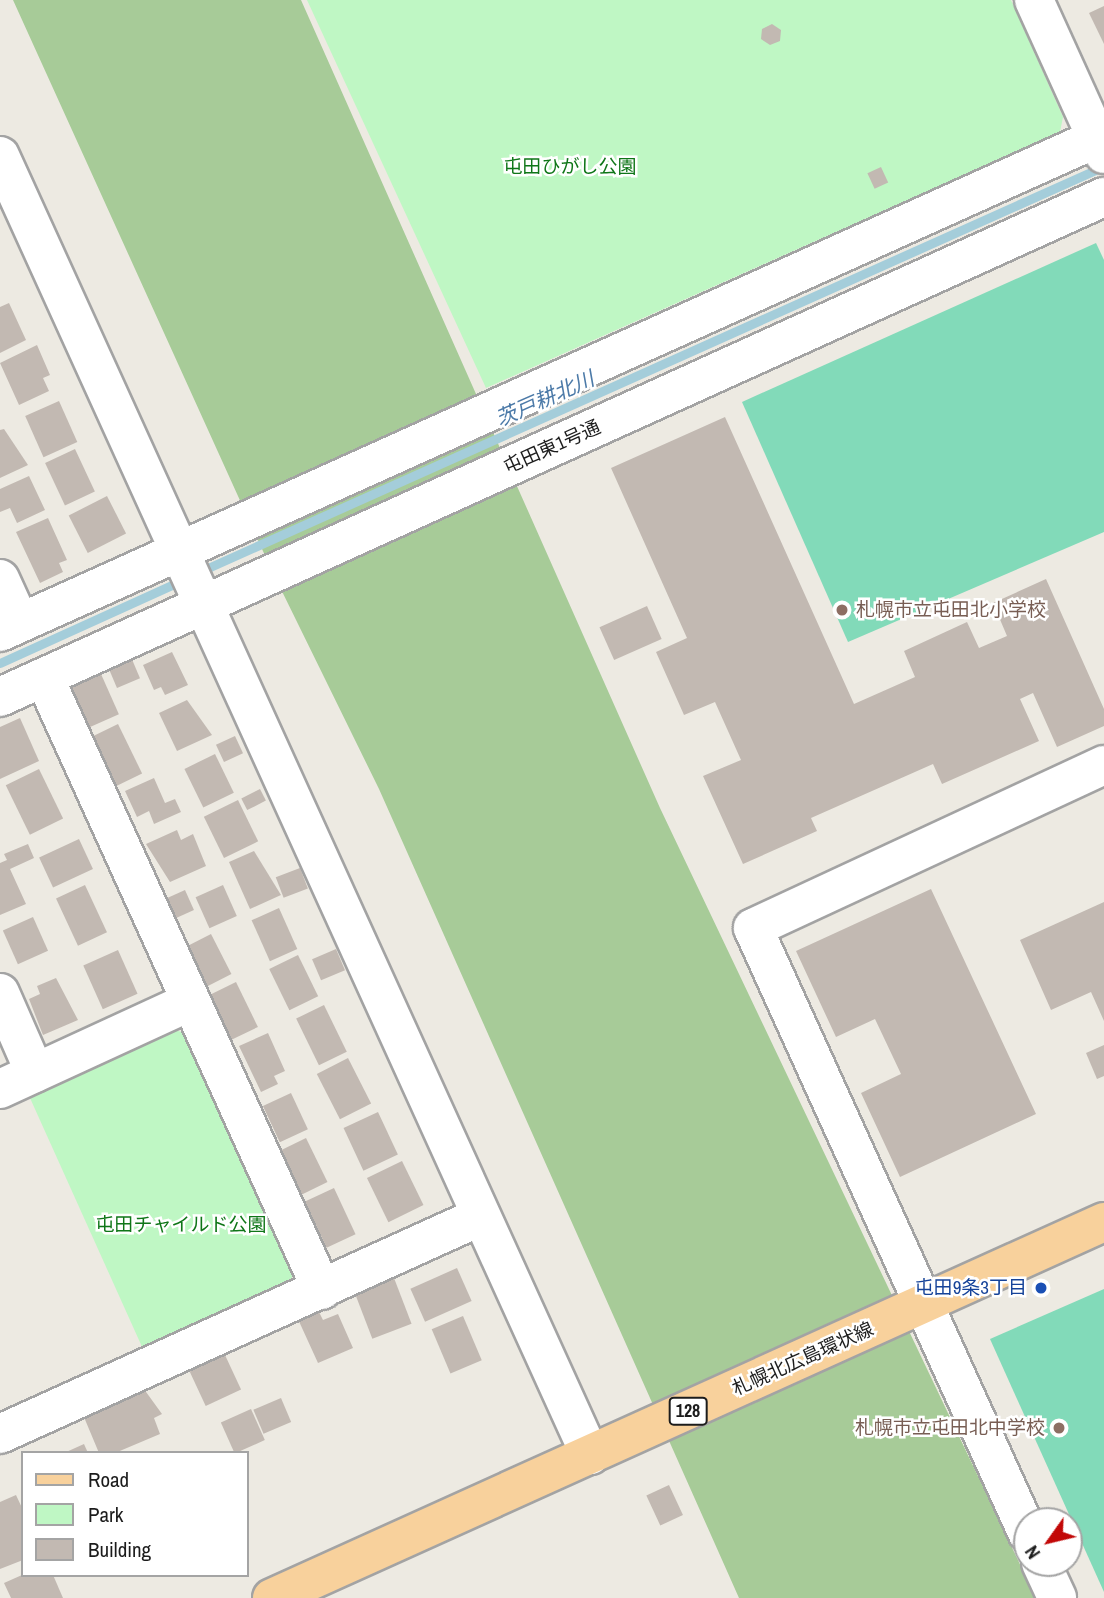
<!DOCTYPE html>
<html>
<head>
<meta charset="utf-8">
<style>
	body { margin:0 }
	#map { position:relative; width:1104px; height:1598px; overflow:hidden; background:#edeae2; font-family:"Archivo Narrow","Noto Sans JP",sans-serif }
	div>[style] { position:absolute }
	.forest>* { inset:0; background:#a7cb98 }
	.park>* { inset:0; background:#bff7c4 }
	.pitch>* { inset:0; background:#82dab9 }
	.stream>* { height:9px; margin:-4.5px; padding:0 4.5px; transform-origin:4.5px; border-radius:4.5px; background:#a4cdda }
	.building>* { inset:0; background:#c2b9b2; transform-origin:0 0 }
	.roads { filter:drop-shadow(2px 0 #a3a3a3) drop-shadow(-2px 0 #a3a3a3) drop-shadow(0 2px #a3a3a3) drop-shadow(0 -2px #a3a3a3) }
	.minor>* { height:38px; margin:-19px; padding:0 19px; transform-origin:19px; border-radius:19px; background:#fff }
	.major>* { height:38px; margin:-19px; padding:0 19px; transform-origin:19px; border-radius:19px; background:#f8d19c }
	.dots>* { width:19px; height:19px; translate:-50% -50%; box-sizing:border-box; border:4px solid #fff; border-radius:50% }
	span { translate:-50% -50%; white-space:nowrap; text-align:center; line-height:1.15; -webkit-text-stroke:5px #fff; paint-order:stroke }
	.shield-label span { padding:2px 5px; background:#fff; border:2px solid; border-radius:5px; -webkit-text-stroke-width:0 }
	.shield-label { font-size:18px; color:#1c1c1c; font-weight:700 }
	.park-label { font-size:19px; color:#0f7618 }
	.street-label { font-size:19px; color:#1c1c1c }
	.education-label { font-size:19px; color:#785e54 }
	.left { translate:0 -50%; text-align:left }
	.right { translate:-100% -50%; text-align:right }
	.transit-label { font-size:19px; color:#164399 }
	.water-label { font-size:21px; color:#4c7aa8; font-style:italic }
	.legend { position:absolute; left:21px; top:1451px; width:228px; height:126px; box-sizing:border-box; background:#fff; border:2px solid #a4a4a4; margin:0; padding:9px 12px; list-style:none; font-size:21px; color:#1c1c1c }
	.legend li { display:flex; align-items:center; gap:14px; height:35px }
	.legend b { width:35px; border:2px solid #a4a4a4 }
	.north { position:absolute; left:1013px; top:1507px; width:70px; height:70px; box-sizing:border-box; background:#fff; border:2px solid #a4a4a4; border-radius:50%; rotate:236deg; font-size:19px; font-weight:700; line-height:28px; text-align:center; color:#1c1c1c }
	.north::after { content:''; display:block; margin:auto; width:24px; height:32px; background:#c20807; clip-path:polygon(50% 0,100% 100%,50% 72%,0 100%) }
</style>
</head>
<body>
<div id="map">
	<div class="forest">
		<div style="clip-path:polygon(13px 0,301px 0,660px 808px,1036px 1598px,739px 1598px,379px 789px,272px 571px)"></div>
	</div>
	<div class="park">
		<div style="clip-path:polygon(307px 0,1011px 0,1063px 117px,1060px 132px,486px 388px)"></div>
		<div style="clip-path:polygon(174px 1030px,186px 1033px,295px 1269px,290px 1283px,143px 1349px,30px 1098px)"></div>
	</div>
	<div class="pitch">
		<div style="clip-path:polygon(1096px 243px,1104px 260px,1104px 532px,848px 642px,742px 402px)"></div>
		<div style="clip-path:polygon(1104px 1289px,1104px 1592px,990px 1339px)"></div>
	</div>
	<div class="stream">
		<div style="left:199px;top:572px;width:992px;rotate:-24.16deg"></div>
		<div style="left:0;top:663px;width:201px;rotate:-24.4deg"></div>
	</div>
	<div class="building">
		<div style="clip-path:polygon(1104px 6px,1104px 44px,1089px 13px)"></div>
		<div style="clip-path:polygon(772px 24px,781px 30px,780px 41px,770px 45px,761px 39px,762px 29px)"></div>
		<div style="left:881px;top:167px;width:17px;height:15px;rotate:65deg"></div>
		<div style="clip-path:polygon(9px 303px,26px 340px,0 353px,0 307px)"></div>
		<div style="clip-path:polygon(37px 345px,50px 375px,43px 378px,49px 391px,19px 405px,0 363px)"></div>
		<div style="left:59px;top:401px;width:45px;height:37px;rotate:66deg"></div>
		<div style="clip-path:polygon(725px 417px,854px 704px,915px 677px,904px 651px,967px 622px,979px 648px,1007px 636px,993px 603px,1046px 579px,1104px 709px,1104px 726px,1057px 747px,1033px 693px,1020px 699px,1039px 741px,942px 784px,933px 764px,811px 818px,817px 831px,743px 864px,703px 776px,741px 760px,715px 702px,684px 715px,656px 652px,687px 638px,611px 468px)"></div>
		<div style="clip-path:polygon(4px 429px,28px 465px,0 478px,0 430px)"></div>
		<div style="left:75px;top:449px;width:47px;height:33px;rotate:65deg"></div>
		<div style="clip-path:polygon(29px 476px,45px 510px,17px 523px,10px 508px,0 512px,0 489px)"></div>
		<div style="left:107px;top:496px;width:42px;height:43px;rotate:63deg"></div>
		<div style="clip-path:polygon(48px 518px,67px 560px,59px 563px,63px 572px,40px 583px,16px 532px)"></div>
		<div style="left:647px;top:606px;width:36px;height:52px;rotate:66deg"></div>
		<div style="clip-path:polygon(172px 652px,188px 685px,165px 695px,161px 687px,154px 690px,143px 665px)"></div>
		<div style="left:131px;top:657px;width:23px;height:25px;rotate:67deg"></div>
		<div style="left:101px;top:674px;width:44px;height:34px;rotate:66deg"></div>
		<div style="clip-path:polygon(187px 700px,212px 735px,177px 751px,159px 713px)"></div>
		<div style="clip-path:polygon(20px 718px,39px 761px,0 779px,0 727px)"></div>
		<div style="left:118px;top:724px;width:55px;height:28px;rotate:64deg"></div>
		<div style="left:235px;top:736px;width:19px;height:21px;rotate:65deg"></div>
		<div style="left:215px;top:754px;width:43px;height:34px;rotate:64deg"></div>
		<div style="left:39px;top:769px;width:55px;height:37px;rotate:64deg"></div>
		<div style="clip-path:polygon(154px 778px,165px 803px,175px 799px,181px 812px,154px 824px,149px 811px,137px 817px,125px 791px)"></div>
		<div style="left:260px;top:789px;width:13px;height:21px;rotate:63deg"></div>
		<div style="left:238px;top:800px;width:46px;height:38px;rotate:64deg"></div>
		<div style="clip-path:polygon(177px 830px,181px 840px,193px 834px,206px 866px,170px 882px,146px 844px)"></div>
		<div style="left:79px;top:839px;width:33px;height:44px;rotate:65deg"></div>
		<div style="clip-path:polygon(28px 844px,34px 858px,10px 869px,26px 904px,0 915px,0 863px,7px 860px,4px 854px)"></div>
		<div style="clip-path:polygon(254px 851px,281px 895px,250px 909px,229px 862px)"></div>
		<div style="left:300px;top:868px;width:22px;height:26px;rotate:69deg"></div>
		<div style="left:85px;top:885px;width:52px;height:32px;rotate:65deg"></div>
		<div style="left:223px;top:885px;width:34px;height:30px;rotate:66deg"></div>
		<div style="clip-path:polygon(931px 889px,1036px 1114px,900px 1177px,861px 1093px,901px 1074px,875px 1019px,836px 1037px,796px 951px)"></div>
		<div style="left:185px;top:890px;width:22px;height:20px;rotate:66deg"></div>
		<div style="clip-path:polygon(1104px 902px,1104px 1021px,1091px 992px,1051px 1010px,1020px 940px)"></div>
		<div style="left:279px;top:908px;width:45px;height:30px;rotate:66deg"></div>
		<div style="left:33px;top:917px;width:37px;height:33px;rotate:66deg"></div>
		<div style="left:211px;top:934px;width:45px;height:28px;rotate:63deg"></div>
		<div style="left:336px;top:949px;width:23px;height:26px;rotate:67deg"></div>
		<div style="left:118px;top:950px;width:48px;height:38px;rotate:66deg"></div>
		<div style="left:298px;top:955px;width:46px;height:32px;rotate:64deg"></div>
		<div style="clip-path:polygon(56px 978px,78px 1020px,43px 1035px,29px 999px,40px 994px,37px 986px)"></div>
		<div style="left:236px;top:982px;width:50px;height:30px;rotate:64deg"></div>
		<div style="left:324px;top:1005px;width:52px;height:31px;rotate:64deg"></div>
		<div style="clip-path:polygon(268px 1033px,285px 1071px,274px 1076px,278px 1084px,261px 1092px,239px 1046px)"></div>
		<div style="clip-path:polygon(1104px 1045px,1104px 1076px,1097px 1079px,1086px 1053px)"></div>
		<div style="left:348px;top:1058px;width:51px;height:35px;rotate:63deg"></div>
		<div style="left:291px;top:1093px;width:40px;height:31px;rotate:65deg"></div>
		<div style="left:378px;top:1112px;width:47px;height:38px;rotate:65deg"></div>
		<div style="left:306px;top:1138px;width:49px;height:29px;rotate:64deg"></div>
		<div style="left:402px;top:1161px;width:49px;height:39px;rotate:64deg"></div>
		<div style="left:334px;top:1188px;width:51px;height:32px;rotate:65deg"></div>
		<div style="left:457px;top:1268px;width:36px;height:51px;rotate:66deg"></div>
		<div style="left:394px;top:1278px;width:49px;height:42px;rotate:69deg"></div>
		<div style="clip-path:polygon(317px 1308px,323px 1320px,338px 1314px,353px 1348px,318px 1363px,297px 1317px)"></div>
		<div style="left:463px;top:1316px;width:48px;height:34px;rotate:67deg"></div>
		<div style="left:225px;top:1355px;width:38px;height:39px;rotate:65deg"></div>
		<div style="clip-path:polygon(141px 1385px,162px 1414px,154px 1418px,160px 1434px,115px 1453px,99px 1453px,81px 1410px)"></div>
		<div style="left:281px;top:1398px;width:26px;height:30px;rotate:67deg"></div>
		<div style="left:251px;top:1409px;width:34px;height:33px;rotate:66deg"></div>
		<div style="clip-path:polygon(84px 1444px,88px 1453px,64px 1453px)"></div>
		<div style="left:669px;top:1485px;width:33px;height:25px;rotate:65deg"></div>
		<div style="clip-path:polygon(16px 1495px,23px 1510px,23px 1560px,0 1569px,0 1502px)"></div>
		<div style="clip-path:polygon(22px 1575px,53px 1575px,63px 1598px,11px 1598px,4px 1583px)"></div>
	</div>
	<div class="roads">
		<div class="minor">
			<div style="left:1034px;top:0;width:169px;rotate:65.6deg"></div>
			<div style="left:0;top:156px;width:1427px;rotate:65.57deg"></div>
			<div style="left:0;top:579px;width:48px;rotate:65.6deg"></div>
			<div style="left:0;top:632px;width:1211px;rotate:-24.24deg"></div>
			<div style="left:44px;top:677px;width:673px;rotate:65.61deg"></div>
			<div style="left:0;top:697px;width:1212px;rotate:-24.37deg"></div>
			<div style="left:0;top:993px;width:87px;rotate:66.4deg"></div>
			<div style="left:0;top:1089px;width:210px;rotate:-24.7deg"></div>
			<div style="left:0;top:1434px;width:526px;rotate:-24.37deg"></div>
			<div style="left:1027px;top:1532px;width:663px;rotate:-114.4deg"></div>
			<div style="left:753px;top:928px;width:387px;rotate:-24.9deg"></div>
			<div style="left:1041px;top:1563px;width:38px;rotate:65deg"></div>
		</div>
		<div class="major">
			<div style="left:272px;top:1598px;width:913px;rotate:-24.32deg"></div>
		</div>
	</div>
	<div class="dots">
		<div style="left:842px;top:610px;background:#8d6e63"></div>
		<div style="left:1041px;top:1288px;background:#1a4fb4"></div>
		<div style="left:1059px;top:1428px;background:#8d6e63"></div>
	</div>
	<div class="shield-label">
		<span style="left:688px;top:1411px">128</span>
	</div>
	<div class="park-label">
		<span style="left:570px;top:167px">屯田ひがし公園</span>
		<span style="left:181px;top:1225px">屯田チャイルド公園</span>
	</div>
	<div class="street-label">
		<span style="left:552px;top:447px;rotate:-24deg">屯田東1号通</span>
		<span style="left:803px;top:1359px;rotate:-24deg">札幌北広島環状線</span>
	</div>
	<div class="education-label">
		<span class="left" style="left:856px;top:610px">札幌市立屯田北小学校</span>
		<span class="right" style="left:1045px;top:1428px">札幌市立屯田北中学校</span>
	</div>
	<div class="transit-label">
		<span class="right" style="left:1027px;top:1288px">屯田9条3丁目</span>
	</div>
	<div class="water-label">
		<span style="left:545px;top:399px;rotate:-24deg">茨戸耕北川</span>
	</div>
	<ul class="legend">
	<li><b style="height:9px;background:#f8d19c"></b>Road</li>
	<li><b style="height:19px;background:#bff7c4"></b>Park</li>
	<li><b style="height:19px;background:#c2b9b2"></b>Building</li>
	</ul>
	<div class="north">N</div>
</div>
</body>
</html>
